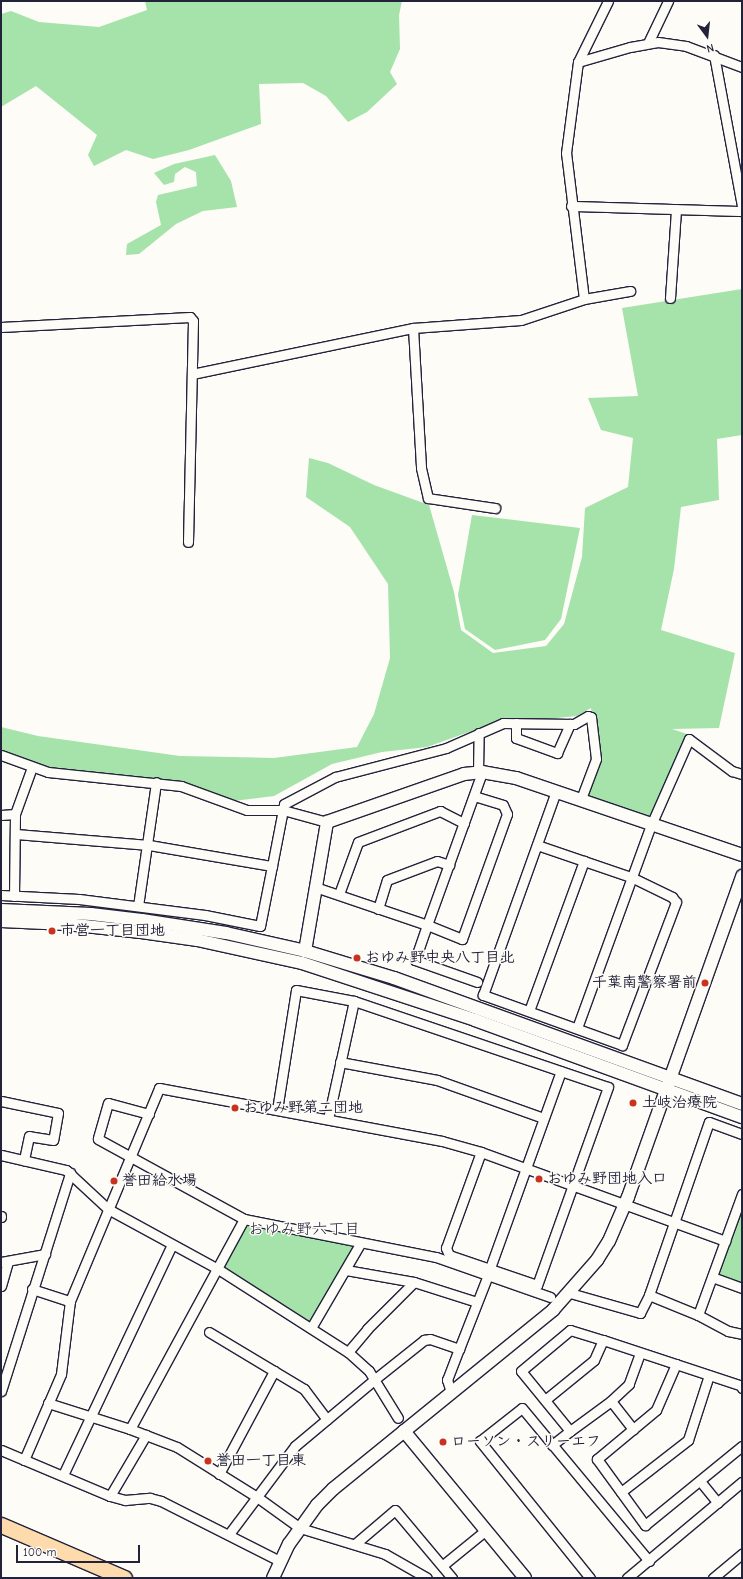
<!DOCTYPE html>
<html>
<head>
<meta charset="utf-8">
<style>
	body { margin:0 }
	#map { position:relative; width:743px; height:1579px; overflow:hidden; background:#fdfcf7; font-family:"Comic Neue","Klee One",sans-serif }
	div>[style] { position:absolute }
	.green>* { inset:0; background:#a5e3ab }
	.roads { filter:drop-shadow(1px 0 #22223b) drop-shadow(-1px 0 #22223b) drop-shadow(0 1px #22223b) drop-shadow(0 -1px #22223b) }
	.minor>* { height:9px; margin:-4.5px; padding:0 4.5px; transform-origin:4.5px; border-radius:4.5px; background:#fdfcf7 }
	.tertiary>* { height:12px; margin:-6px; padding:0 6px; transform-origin:6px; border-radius:6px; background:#fdfcf7 }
	.primary>* { height:15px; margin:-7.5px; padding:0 7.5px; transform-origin:7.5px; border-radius:7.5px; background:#fedbac }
	.dots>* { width:11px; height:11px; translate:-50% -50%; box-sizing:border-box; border:2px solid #fdfcf7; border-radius:50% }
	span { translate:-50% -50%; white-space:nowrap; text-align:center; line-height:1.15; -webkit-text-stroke:3px #fdfcf7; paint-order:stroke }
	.poi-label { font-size:15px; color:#22223b; font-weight:700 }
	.left { translate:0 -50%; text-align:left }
	.right { translate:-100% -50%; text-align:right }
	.neighbourhood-label { font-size:16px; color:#22223b }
	.frame { position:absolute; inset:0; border:2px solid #22223b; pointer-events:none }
	.north { position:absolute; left:687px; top:16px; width:40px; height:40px; -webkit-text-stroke:3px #fdfcf7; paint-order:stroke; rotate:165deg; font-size:11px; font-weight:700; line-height:16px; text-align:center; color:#22223b }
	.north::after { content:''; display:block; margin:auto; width:14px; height:18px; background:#22223b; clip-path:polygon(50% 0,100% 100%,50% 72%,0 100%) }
	.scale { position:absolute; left:16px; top:1545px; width:124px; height:18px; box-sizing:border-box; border:2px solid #22223b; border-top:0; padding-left:5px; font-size:12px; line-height:14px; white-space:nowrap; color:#22223b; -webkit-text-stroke:3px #fdfcf7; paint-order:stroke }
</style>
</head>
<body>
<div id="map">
	<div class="green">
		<div style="clip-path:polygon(145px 1px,402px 1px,399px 15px,400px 49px,390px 72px,397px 84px,367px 112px,348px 122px,326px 96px,303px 83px,259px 84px,261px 124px,189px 150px,153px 159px,126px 150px,94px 166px,88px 155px,97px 135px,36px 86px,1px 107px,1px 14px,11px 11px,39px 22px,99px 27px,147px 10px)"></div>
		<div style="clip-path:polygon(215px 155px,231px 181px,237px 207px,203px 211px,176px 224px,139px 254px,126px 255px,127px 244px,161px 225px,156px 202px,158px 195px,197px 186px,196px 172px,185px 167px,175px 174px,174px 182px,164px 185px,154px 173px,174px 164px)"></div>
		<div style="clip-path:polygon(742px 289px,742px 435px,717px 439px,719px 500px,681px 507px,674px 569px,661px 630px,735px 653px,719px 728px,672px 729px,687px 734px,650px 817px,586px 795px,600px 757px,591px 708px,577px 716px,546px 719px,508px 718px,427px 747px,382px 752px,332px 764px,274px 796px,225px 802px,187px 785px,112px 777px,14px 761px,1px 755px,1px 727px,38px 736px,180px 756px,274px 758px,357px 747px,374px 714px,390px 658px,388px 584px,350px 527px,306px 497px,309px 458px,328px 463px,374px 485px,429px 505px,454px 592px,461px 630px,493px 653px,546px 646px,564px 624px,582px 557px,585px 508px,628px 487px,633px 438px,601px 430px,588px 398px,638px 396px,622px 308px)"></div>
		<div style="clip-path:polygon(472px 515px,580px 528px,561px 619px,545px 640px,495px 650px,465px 629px,458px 595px)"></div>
		<div style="clip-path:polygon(742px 1206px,742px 1284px,717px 1275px)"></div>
		<div style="clip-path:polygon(247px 1222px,356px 1246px,307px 1325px,223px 1269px)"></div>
	</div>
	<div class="roads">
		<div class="minor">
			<div style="left:648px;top:43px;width:47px;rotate:-64.5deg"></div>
			<div style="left:714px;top:55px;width:154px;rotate:79.5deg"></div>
			<div style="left:578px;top:62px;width:54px;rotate:-16.1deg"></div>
			<div style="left:630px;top:47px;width:28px;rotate:-10deg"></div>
			<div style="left:658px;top:42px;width:28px;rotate:8deg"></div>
			<div style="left:686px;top:46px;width:60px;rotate:20.6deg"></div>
			<div style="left:571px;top:206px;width:171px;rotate:1.7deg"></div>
			<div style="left:670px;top:298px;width:89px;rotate:-86.1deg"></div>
			<div style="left:584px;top:299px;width:147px;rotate:-97deg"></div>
			<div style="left:566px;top:153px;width:92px;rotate:-82.5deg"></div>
			<div style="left:578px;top:62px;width:68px;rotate:-63.8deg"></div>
			<div style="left:1px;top:327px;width:189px;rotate:-3deg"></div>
			<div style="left:190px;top:317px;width:5px;rotate:53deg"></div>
			<div style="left:193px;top:321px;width:221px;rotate:91.3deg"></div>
			<div style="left:413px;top:328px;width:140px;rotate:86.7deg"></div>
			<div style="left:421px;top:468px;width:31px;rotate:77deg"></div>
			<div style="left:428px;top:498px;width:68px;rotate:8.5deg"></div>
			<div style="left:192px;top:374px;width:226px;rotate:-11.8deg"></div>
			<div style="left:413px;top:328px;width:108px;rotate:-4.2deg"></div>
			<div style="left:521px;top:320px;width:66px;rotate:-18.4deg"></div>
			<div style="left:584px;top:299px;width:47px;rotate:-9.9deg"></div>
			<div style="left:516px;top:723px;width:15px;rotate:90deg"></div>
			<div style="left:516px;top:738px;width:44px;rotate:20.1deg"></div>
			<div style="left:557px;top:753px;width:32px;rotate:-66deg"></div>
			<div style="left:1px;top:755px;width:50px;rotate:19.9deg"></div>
			<div style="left:48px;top:772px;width:134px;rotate:6deg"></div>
			<div style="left:181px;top:786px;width:70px;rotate:20deg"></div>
			<div style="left:247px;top:810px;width:36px"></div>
			<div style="left:283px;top:810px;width:46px;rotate:15.3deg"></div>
			<div style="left:478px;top:772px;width:39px;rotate:-89deg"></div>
			<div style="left:474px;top:796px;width:30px;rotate:17deg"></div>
			<div style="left:503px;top:805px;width:10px;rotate:66deg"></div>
			<div style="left:507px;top:814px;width:133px;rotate:109.8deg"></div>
			<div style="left:462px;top:939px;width:38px;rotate:-158deg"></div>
			<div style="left:427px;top:925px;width:37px;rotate:109deg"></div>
			<div style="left:415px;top:960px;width:66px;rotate:19.5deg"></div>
			<div style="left:1px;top:815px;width:14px;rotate:-4deg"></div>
			<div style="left:16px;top:834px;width:133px;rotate:4.7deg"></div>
			<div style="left:149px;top:845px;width:125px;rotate:9.7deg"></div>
			<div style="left:272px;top:866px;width:63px;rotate:-79deg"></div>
			<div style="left:284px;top:804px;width:58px;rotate:-27.9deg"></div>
			<div style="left:335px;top:777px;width:115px;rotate:-14.6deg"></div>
			<div style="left:446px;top:748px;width:62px;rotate:-23.7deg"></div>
			<div style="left:503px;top:723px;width:71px;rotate:0.8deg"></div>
			<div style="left:574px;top:724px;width:16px;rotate:-30deg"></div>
			<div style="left:588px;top:716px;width:3px;rotate:18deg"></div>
			<div style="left:591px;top:717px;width:42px;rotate:83.2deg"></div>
			<div style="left:596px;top:759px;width:43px;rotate:110.6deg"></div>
			<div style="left:537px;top:845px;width:99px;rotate:18.8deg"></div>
			<div style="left:631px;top:877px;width:46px;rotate:26deg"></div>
			<div style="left:672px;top:897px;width:6px;rotate:51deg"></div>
			<div style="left:676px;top:902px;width:153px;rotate:110.7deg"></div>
			<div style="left:622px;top:1045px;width:148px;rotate:-160.2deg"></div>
			<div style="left:483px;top:995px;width:217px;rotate:-70.3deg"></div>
			<div style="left:318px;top:888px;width:115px;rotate:18.7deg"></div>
			<div style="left:427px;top:925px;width:163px;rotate:-70.2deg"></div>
			<div style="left:339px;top:894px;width:55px;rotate:-69.9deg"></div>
			<div style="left:358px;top:842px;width:88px;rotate:-20.7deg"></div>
			<div style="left:440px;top:811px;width:27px;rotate:27deg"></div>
			<div style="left:1px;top:895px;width:78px;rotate:2.9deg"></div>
			<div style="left:79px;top:899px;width:127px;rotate:7.2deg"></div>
			<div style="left:205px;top:915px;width:56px;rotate:11.3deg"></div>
			<div style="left:260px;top:926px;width:61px;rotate:-78.7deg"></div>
			<div style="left:14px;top:896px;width:82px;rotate:-89.3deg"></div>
			<div style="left:15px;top:814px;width:50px;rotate:-70.1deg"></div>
			<div style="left:138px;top:906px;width:125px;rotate:-81.7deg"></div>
			<div style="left:378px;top:909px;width:30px;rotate:-73deg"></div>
			<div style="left:387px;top:880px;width:53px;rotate:-20.8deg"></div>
			<div style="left:437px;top:861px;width:13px;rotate:18deg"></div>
			<div style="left:529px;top:1011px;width:160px;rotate:-69.9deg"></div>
			<div style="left:577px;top:1028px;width:216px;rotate:-70deg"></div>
			<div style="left:651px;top:825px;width:94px;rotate:-66.2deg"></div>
			<div style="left:689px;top:739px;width:54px;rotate:36.7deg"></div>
			<div style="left:732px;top:771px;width:10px;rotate:17deg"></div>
			<div style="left:340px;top:1062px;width:99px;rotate:10.5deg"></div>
			<div style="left:437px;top:1080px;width:113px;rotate:19.7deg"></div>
			<div style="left:1px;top:1101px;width:58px;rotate:11.9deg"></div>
			<div style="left:58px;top:1113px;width:27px;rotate:100deg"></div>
			<div style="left:53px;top:1140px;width:24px;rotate:-171deg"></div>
			<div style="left:29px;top:1136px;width:25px;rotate:102deg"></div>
			<div style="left:277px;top:1110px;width:121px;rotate:-81deg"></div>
			<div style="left:296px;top:990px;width:59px;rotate:10.7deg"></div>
			<div style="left:354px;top:1001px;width:268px;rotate:18.7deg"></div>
			<div style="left:608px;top:1087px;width:210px;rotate:109.7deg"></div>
			<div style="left:537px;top:1285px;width:93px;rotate:-161.2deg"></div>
			<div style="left:449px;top:1255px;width:8px;rotate:-113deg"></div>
			<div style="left:446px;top:1248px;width:102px;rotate:-70deg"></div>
			<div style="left:149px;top:1114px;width:42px;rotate:-165deg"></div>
			<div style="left:108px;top:1103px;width:37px;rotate:106deg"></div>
			<div style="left:98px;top:1139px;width:166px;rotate:28.7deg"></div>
			<div style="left:244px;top:1219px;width:196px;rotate:11.2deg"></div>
			<div style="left:436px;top:1257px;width:121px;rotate:19.3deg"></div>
			<div style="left:328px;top:1119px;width:121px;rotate:-77.6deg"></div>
			<div style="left:1px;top:1155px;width:67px;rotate:13deg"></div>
			<div style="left:66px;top:1170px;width:57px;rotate:42.9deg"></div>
			<div style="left:108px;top:1209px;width:125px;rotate:28.6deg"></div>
			<div style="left:218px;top:1269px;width:154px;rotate:32.6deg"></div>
			<div style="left:348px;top:1352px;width:28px;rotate:42deg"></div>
			<div style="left:369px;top:1371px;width:55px;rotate:58.3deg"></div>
			<div style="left:1px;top:1217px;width:1px;rotate:-90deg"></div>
			<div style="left:1px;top:1262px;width:45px;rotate:-10.3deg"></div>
			<div style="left:490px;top:1268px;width:209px;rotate:-70.2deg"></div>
			<div style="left:346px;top:1270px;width:69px;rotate:10deg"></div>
			<div style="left:414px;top:1282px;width:66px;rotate:17.6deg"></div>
			<div style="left:712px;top:1277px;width:32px;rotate:20deg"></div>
			<div style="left:1px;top:1286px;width:26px;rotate:-74deg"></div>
			<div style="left:32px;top:1289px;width:40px;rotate:18deg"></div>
			<div style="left:570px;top:1293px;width:73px;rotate:15.9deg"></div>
			<div style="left:640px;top:1313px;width:20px;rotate:-63deg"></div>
			<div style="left:649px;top:1295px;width:53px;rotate:22.2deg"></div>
			<div style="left:698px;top:1315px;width:34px;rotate:28deg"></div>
			<div style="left:728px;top:1331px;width:14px;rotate:12deg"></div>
			<div style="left:649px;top:1295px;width:183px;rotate:-70.9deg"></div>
			<div style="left:709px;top:1122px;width:35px;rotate:20deg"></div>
			<div style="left:698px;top:1315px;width:129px;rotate:-70deg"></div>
			<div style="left:311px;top:1328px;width:99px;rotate:-59.8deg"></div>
			<div style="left:209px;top:1332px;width:111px;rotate:31deg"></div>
			<div style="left:304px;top:1389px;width:38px;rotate:53deg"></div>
			<div style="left:348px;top:1352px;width:30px;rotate:-50deg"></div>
			<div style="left:367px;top:1329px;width:66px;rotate:-45deg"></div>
			<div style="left:640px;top:1353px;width:33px;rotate:110deg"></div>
			<div style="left:629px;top:1384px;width:25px;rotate:137deg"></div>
			<div style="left:611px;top:1401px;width:51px;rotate:143.8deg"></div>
			<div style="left:570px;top:1431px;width:77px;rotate:-129.2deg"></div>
			<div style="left:521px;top:1371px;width:64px;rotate:-39.9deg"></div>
			<div style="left:570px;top:1330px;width:34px;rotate:17deg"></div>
			<div style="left:603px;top:1340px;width:146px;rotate:18.3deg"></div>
			<div style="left:742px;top:1386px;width:2px;rotate:90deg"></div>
			<div style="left:676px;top:1364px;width:50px;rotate:113.5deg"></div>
			<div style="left:656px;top:1410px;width:77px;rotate:140.3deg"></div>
			<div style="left:597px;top:1459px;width:82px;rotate:54deg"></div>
			<div style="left:645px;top:1525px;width:125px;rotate:-39.2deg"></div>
			<div style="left:1px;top:1391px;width:229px;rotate:-72.4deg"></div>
			<div style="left:451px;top:1392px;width:13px;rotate:-108deg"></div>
			<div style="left:447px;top:1380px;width:33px;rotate:-69deg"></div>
			<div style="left:545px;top:1400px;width:63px;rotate:-39.2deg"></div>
			<div style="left:594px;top:1360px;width:22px;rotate:-66deg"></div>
			<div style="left:611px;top:1401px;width:36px;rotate:52deg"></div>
			<div style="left:48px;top:1403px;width:86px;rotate:17.6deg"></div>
			<div style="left:130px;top:1429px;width:50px;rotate:21deg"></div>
			<div style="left:177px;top:1447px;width:94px;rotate:32deg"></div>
			<div style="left:257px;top:1497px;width:53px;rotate:35.8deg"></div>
			<div style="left:300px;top:1528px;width:89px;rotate:17deg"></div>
			<div style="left:385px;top:1554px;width:48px;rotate:29.7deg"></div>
			<div style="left:130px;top:1429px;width:239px;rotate:-61.5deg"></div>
			<div style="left:552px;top:1445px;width:23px;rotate:-38deg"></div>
			<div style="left:1px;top:1450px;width:118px;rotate:22.9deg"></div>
			<div style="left:110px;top:1496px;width:16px;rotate:15deg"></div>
			<div style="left:125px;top:1500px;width:25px;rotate:-5deg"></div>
			<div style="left:150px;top:1498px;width:11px;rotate:15deg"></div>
			<div style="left:161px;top:1501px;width:133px;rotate:26.8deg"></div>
			<div style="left:24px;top:1460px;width:94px;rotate:-66.7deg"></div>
			<div style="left:61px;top:1374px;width:74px;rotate:-83deg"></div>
			<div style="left:70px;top:1301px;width:231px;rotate:-67.3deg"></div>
			<div style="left:159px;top:1088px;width:288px;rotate:10.6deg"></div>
			<div style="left:442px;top:1141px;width:41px;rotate:15.8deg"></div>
			<div style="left:481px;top:1152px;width:260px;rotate:20deg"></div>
			<div style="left:219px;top:1474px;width:117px;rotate:-61.9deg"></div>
			<div style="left:63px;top:1475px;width:255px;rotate:-64.7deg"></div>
			<div style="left:700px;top:1481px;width:28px;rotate:51deg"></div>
			<div style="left:621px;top:1492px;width:85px;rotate:-37.8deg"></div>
			<div style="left:688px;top:1440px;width:68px;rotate:-72.1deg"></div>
			<div style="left:110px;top:1496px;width:71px;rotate:-59.5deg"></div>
			<div style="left:229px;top:1534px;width:110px;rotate:-53.1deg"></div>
			<div style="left:295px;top:1446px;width:104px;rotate:-39.9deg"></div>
			<div style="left:375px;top:1379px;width:63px;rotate:-38.5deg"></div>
			<div style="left:424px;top:1340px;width:6px;rotate:-9deg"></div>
			<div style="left:430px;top:1339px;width:31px;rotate:19deg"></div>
			<div style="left:459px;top:1349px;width:79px;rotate:-68.6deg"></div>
			<div style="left:355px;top:1544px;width:52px;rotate:-40.4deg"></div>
			<div style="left:395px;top:1510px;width:89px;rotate:50deg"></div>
			<div style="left:443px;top:1565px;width:55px;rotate:-39.1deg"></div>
			<div style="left:590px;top:1578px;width:176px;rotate:-128.8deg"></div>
			<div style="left:480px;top:1441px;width:53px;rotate:-38.2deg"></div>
			<div style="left:522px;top:1408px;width:199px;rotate:50.3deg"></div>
			<div style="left:627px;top:1578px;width:150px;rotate:-39.9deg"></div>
			<div style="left:713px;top:1578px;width:38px;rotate:-40deg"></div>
		</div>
		<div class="tertiary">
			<div style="left:1px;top:910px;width:90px;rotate:2.5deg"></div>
			<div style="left:91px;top:914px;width:51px;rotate:6.7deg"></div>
			<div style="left:142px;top:920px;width:85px;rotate:8.8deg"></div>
			<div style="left:226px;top:933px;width:81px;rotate:12.8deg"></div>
			<div style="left:305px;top:951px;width:93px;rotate:16.9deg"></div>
			<div style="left:394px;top:978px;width:370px;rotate:19.9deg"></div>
			<div style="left:1px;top:921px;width:65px;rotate:2.6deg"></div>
			<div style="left:66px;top:924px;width:75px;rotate:6.1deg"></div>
			<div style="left:141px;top:932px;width:57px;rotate:8.1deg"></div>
			<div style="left:197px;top:940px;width:107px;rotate:12.4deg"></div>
			<div style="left:302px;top:963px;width:182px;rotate:18.2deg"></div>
			<div style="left:475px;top:1020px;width:284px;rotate:20deg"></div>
			<div style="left:305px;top:951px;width:131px;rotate:-80.3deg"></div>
			<div style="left:327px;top:822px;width:145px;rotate:-19.3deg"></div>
			<div style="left:464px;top:774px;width:18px;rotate:-6deg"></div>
			<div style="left:482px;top:772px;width:35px;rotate:10deg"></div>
			<div style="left:516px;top:778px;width:239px;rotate:18.8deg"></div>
			<div style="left:404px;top:1431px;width:190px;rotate:50.5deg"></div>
			<div style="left:273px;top:1578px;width:38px;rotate:-65deg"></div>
			<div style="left:289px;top:1544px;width:48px;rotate:-54.3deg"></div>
			<div style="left:317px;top:1505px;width:23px;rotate:-45deg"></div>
			<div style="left:333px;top:1489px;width:284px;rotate:-39.1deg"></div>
			<div style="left:553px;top:1310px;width:67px;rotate:-48.7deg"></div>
			<div style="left:597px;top:1260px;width:22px;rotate:-58deg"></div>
			<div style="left:609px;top:1241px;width:48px;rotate:-66.6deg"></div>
			<div style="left:628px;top:1197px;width:341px;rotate:-70.4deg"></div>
		</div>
		<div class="primary">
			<div style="left:1px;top:1525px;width:134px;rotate:23.3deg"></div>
		</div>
	</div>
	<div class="dots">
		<div style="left:52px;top:931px;background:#c8321e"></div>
		<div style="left:357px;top:958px;background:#c8321e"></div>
		<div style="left:705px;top:983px;background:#c8321e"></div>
		<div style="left:633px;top:1103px;background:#c8321e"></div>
		<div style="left:235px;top:1108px;background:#c8321e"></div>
		<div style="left:539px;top:1179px;background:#c8321e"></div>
		<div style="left:114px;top:1181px;background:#c8321e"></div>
		<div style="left:443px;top:1442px;background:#c8321e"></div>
		<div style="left:208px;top:1461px;background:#c8321e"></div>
	</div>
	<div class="poi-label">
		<span class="left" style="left:60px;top:931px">市営一丁目団地</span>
		<span class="left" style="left:365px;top:958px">おゆみ野中央八丁目北</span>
		<span class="right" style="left:697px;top:983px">千葉南警察署前</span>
		<span class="left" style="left:642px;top:1103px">土岐治療院</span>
		<span class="left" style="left:243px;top:1108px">おゆみ野第二団地</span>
		<span class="left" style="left:547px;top:1179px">おゆみ野団地入口</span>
		<span class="left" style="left:122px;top:1181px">誉田給水場</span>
		<span class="left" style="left:451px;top:1442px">ローソン・スリーエフ</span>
		<span class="left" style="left:216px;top:1461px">誉田一丁目東</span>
	</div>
	<div class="neighbourhood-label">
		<span style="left:304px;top:1229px">おゆみ野六丁目</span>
	</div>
	<div class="frame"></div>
	<div class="north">N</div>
	<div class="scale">100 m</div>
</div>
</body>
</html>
